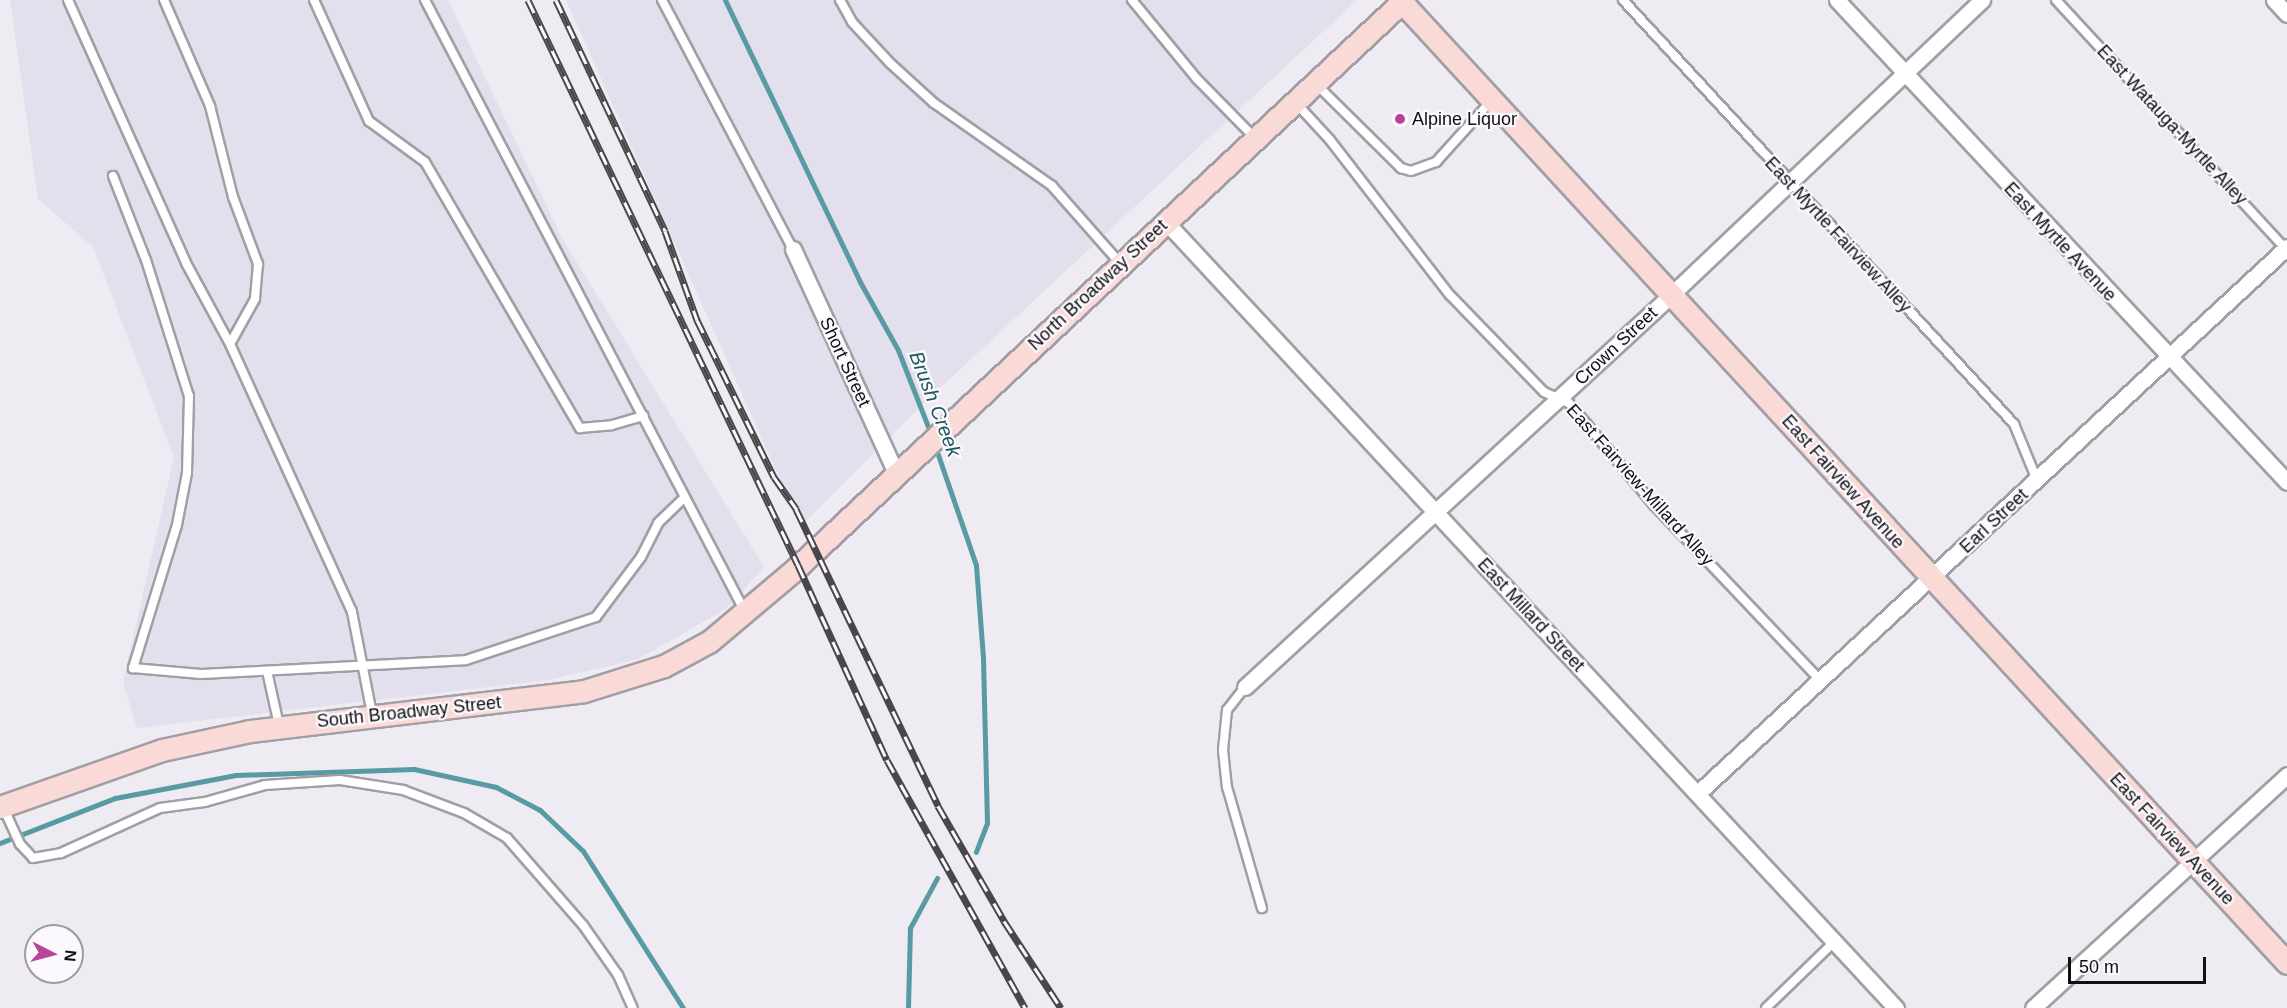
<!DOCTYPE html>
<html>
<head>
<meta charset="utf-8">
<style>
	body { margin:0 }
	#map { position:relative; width:2287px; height:1008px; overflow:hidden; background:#eeebf2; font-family:Helvetica,sans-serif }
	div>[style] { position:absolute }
	.built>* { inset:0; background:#e4dfed }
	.stream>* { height:5px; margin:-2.5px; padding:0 2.5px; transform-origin:2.5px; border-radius:2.5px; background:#589ba2 }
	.roads { filter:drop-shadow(2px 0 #a19fa5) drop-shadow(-2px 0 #a19fa5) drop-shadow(0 2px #a19fa5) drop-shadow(0 -2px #a19fa5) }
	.lane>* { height:8px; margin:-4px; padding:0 4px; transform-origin:4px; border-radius:4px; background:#fff }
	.street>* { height:15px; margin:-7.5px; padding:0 7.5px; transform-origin:7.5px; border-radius:7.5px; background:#fff }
	.secondary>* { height:21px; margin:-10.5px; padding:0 10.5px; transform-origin:10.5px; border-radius:10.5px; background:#fadad6 }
	.rail>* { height:7px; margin-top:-3.5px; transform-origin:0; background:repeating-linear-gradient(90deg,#fbf9fe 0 14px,#49474a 0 28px); box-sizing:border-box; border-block:2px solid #49474a }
	.dots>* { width:16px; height:16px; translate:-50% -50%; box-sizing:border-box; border:3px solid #fbf9fe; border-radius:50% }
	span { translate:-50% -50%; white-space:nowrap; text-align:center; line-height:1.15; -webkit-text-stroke:4.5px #fbf9fe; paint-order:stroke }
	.poi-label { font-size:18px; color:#100f11 }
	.left { translate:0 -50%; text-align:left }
	.street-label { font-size:18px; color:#100f11 }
	.water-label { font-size:20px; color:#1e585d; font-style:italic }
	.north { position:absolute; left:24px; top:924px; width:60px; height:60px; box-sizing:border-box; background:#fbf9fe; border:2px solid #9d9b9f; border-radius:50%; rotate:96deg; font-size:16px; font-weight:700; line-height:24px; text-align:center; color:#100f11 }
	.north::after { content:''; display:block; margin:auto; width:21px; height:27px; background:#b9449c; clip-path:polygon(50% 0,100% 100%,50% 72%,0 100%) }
	.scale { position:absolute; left:2068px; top:957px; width:138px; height:27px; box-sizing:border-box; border:3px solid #100f11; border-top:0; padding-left:8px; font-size:18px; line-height:21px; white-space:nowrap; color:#100f11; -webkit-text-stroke:4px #fbf9fe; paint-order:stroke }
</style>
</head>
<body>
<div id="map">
	<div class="built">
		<div style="clip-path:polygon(10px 0,448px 0,562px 238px,764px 567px,726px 609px,638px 659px,549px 680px,137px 728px,123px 682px,174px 457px,93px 247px,38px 199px)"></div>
		<div style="clip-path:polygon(566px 0,1357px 0,925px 402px,801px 526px)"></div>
	</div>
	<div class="stream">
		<div style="left:725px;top:0;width:313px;rotate:64.4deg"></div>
		<div style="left:860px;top:282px;width:78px;rotate:60.8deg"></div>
		<div style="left:898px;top:350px;width:90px;rotate:68.6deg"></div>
		<div style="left:935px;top:446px;width:126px;rotate:71deg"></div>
		<div style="left:976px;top:565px;width:94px;rotate:85.7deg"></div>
		<div style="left:983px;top:659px;width:164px;rotate:88.6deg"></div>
		<div style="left:987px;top:823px;width:31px;rotate:111deg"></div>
		<div style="left:0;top:843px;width:123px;rotate:-21.4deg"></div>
		<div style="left:115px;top:798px;width:123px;rotate:-10.8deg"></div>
		<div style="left:236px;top:775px;width:178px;rotate:-1.9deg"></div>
		<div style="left:414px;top:769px;width:84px;rotate:12.4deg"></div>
		<div style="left:496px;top:787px;width:50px;rotate:27.6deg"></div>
		<div style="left:540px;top:810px;width:59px;rotate:43.6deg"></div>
		<div style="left:583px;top:851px;width:186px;rotate:57.5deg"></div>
		<div style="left:908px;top:1008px;width:80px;rotate:-88.6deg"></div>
		<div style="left:910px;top:928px;width:57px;rotate:-61.6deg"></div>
	</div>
	<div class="roads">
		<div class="lane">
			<div style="left:68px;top:0;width:288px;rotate:65.8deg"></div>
			<div style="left:186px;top:263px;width:92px;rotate:61.5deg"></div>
			<div style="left:230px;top:344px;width:294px;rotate:65.5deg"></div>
			<div style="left:352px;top:612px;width:104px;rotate:78.9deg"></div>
			<div style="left:164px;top:0;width:116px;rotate:66.5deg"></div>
			<div style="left:210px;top:106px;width:94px;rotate:75.8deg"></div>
			<div style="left:233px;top:197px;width:72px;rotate:69.5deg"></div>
			<div style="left:258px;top:264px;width:35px;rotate:95deg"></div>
			<div style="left:255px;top:299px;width:51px;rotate:119.1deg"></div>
			<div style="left:314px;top:0;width:133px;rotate:65.6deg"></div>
			<div style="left:369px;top:121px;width:69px;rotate:36.2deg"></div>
			<div style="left:425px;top:162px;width:308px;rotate:59.8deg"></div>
			<div style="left:580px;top:428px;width:32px;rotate:-5deg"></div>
			<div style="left:612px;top:425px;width:33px;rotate:-16deg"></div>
			<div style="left:425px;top:0;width:688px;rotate:62.39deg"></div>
			<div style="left:662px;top:0;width:281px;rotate:62.3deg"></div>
			<div style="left:840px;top:0;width:25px;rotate:61deg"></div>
			<div style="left:852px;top:22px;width:56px;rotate:47.2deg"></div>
			<div style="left:890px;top:63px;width:59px;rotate:42.3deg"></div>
			<div style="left:934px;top:103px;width:144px;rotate:35.1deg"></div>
			<div style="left:1052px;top:186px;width:103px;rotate:48.6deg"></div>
			<div style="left:1132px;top:0;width:102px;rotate:50.6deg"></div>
			<div style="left:1197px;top:79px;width:83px;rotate:45.5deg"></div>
			<div style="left:1623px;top:0;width:577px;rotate:47.32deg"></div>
			<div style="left:2014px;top:424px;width:61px;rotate:67.7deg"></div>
			<div style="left:2056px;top:0;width:340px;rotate:47.3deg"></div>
			<div style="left:1316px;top:84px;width:120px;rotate:44.7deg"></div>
			<div style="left:1401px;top:168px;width:10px;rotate:17deg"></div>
			<div style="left:1411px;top:171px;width:27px;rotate:-20deg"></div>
			<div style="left:1436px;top:162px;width:84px;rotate:-47.9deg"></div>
			<div style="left:1296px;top:103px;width:50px;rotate:47.4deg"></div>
			<div style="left:1330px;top:140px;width:196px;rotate:52.3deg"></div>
			<div style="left:1450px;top:295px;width:135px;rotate:45.9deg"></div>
			<div style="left:1544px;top:392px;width:27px;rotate:24deg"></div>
			<div style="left:1569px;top:403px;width:133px;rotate:50.2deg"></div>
			<div style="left:1654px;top:505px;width:241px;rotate:46.5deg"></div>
			<div style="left:113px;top:176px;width:90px;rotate:68.6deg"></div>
			<div style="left:146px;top:260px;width:143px;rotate:72.5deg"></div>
			<div style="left:189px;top:396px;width:77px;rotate:91.5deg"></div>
			<div style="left:187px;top:473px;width:53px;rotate:100.9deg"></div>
			<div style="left:177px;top:525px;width:150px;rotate:107.1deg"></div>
			<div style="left:133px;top:668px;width:68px;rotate:5deg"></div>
			<div style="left:201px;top:674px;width:265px;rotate:-3deg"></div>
			<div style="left:466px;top:660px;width:137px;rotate:-18.3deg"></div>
			<div style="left:596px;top:617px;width:75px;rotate:-53.1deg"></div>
			<div style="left:641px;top:557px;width:38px;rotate:-63deg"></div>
			<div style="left:658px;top:523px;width:37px;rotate:-44deg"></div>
			<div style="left:267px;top:671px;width:55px;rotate:77.5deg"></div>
			<div style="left:1245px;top:687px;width:29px;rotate:128deg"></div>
			<div style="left:1227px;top:710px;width:40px;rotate:95.7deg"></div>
			<div style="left:1223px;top:750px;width:37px;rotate:84deg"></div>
			<div style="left:1227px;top:787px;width:126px;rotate:73.9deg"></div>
			<div style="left:3px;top:807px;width:41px;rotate:65.3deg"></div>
			<div style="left:20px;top:844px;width:19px;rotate:47deg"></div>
			<div style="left:33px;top:858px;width:28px;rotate:-10deg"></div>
			<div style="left:61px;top:853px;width:109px;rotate:-24.4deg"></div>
			<div style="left:160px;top:808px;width:45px;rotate:-7.6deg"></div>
			<div style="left:205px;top:802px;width:62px;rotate:-15.8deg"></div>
			<div style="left:265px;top:785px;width:75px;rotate:-3.8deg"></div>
			<div style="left:340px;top:780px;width:64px;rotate:9deg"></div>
			<div style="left:403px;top:790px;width:65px;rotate:20.7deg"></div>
			<div style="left:464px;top:813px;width:50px;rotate:30.2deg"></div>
			<div style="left:507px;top:838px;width:116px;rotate:48.9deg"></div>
			<div style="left:583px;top:925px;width:61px;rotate:55deg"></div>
			<div style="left:618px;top:975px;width:36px;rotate:66deg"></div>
			<div style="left:1766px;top:1008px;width:95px;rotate:-44.1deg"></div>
		</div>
		<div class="street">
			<div style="left:1837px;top:0;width:659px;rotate:46.97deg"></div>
			<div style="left:2274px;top:0;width:19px;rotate:47deg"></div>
			<div style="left:1166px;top:222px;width:1073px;rotate:47.12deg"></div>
			<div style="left:793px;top:249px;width:249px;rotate:65.3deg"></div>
			<div style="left:1245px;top:687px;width:579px;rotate:-42.62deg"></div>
			<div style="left:1671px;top:295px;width:429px;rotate:-43.5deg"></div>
			<div style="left:1698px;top:793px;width:803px;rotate:-42.83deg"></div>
			<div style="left:2033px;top:1008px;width:345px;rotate:-42.5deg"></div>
		</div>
		<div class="secondary">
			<div style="left:1400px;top:0;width:1309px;rotate:47.35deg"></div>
			<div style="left:0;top:807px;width:172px;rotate:-19.4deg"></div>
			<div style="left:162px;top:750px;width:90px;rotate:-12.2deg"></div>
			<div style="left:250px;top:731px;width:336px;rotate:-6.8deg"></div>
			<div style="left:584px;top:691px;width:84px;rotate:-17.4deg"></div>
			<div style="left:664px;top:666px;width:52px;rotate:-28.5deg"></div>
			<div style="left:710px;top:641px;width:109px;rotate:-40.1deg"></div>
			<div style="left:793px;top:571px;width:836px;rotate:-43.06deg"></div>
		</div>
	</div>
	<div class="rail">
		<div style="left:528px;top:0;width:626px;rotate:64.46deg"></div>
		<div style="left:798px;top:565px;width:214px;rotate:65.5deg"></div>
		<div style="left:887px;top:760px;width:284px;rotate:60.9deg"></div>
		<div style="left:556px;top:0;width:255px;rotate:64.7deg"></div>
		<div style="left:665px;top:231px;width:95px;rotate:70.2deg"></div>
		<div style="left:697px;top:320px;width:175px;rotate:63.9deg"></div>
		<div style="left:774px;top:477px;width:39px;rotate:55deg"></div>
		<div style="left:796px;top:509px;width:329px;rotate:64.4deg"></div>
		<div style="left:938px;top:806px;width:133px;rotate:60.1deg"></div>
		<div style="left:1004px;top:921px;width:104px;rotate:56.8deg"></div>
	</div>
	<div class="dots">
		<div style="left:1400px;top:119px;background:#b9449c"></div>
	</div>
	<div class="poi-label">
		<span class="left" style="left:1412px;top:119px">Alpine Liquor</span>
	</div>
	<div class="street-label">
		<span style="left:2172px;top:125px;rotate:47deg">East Watauga-Myrtle Alley</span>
		<span style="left:1838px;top:235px;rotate:47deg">East Myrtle Fairview Alley</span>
		<span style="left:2060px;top:242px;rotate:47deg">East Myrtle Avenue</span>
		<span style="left:1098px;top:285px;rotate:-43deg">North Broadway Street</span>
		<span style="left:1616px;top:346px;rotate:-43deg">Crown Street</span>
		<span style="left:845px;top:362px;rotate:65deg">Short Street</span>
		<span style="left:1843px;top:482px;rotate:48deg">East Fairview Avenue</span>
		<span style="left:1640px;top:485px;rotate:48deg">East Fairview-Millard Alley</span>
		<span style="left:1994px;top:521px;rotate:-43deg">Earl Street</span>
		<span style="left:1531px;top:615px;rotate:47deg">East Millard Street</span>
		<span style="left:409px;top:712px;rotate:-6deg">South Broadway Street</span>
		<span style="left:2172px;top:839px;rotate:47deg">East Fairview Avenue</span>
	</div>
	<div class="water-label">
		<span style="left:935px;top:404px;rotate:69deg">Brush Creek</span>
	</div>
	<div class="north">N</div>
	<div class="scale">50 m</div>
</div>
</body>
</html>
